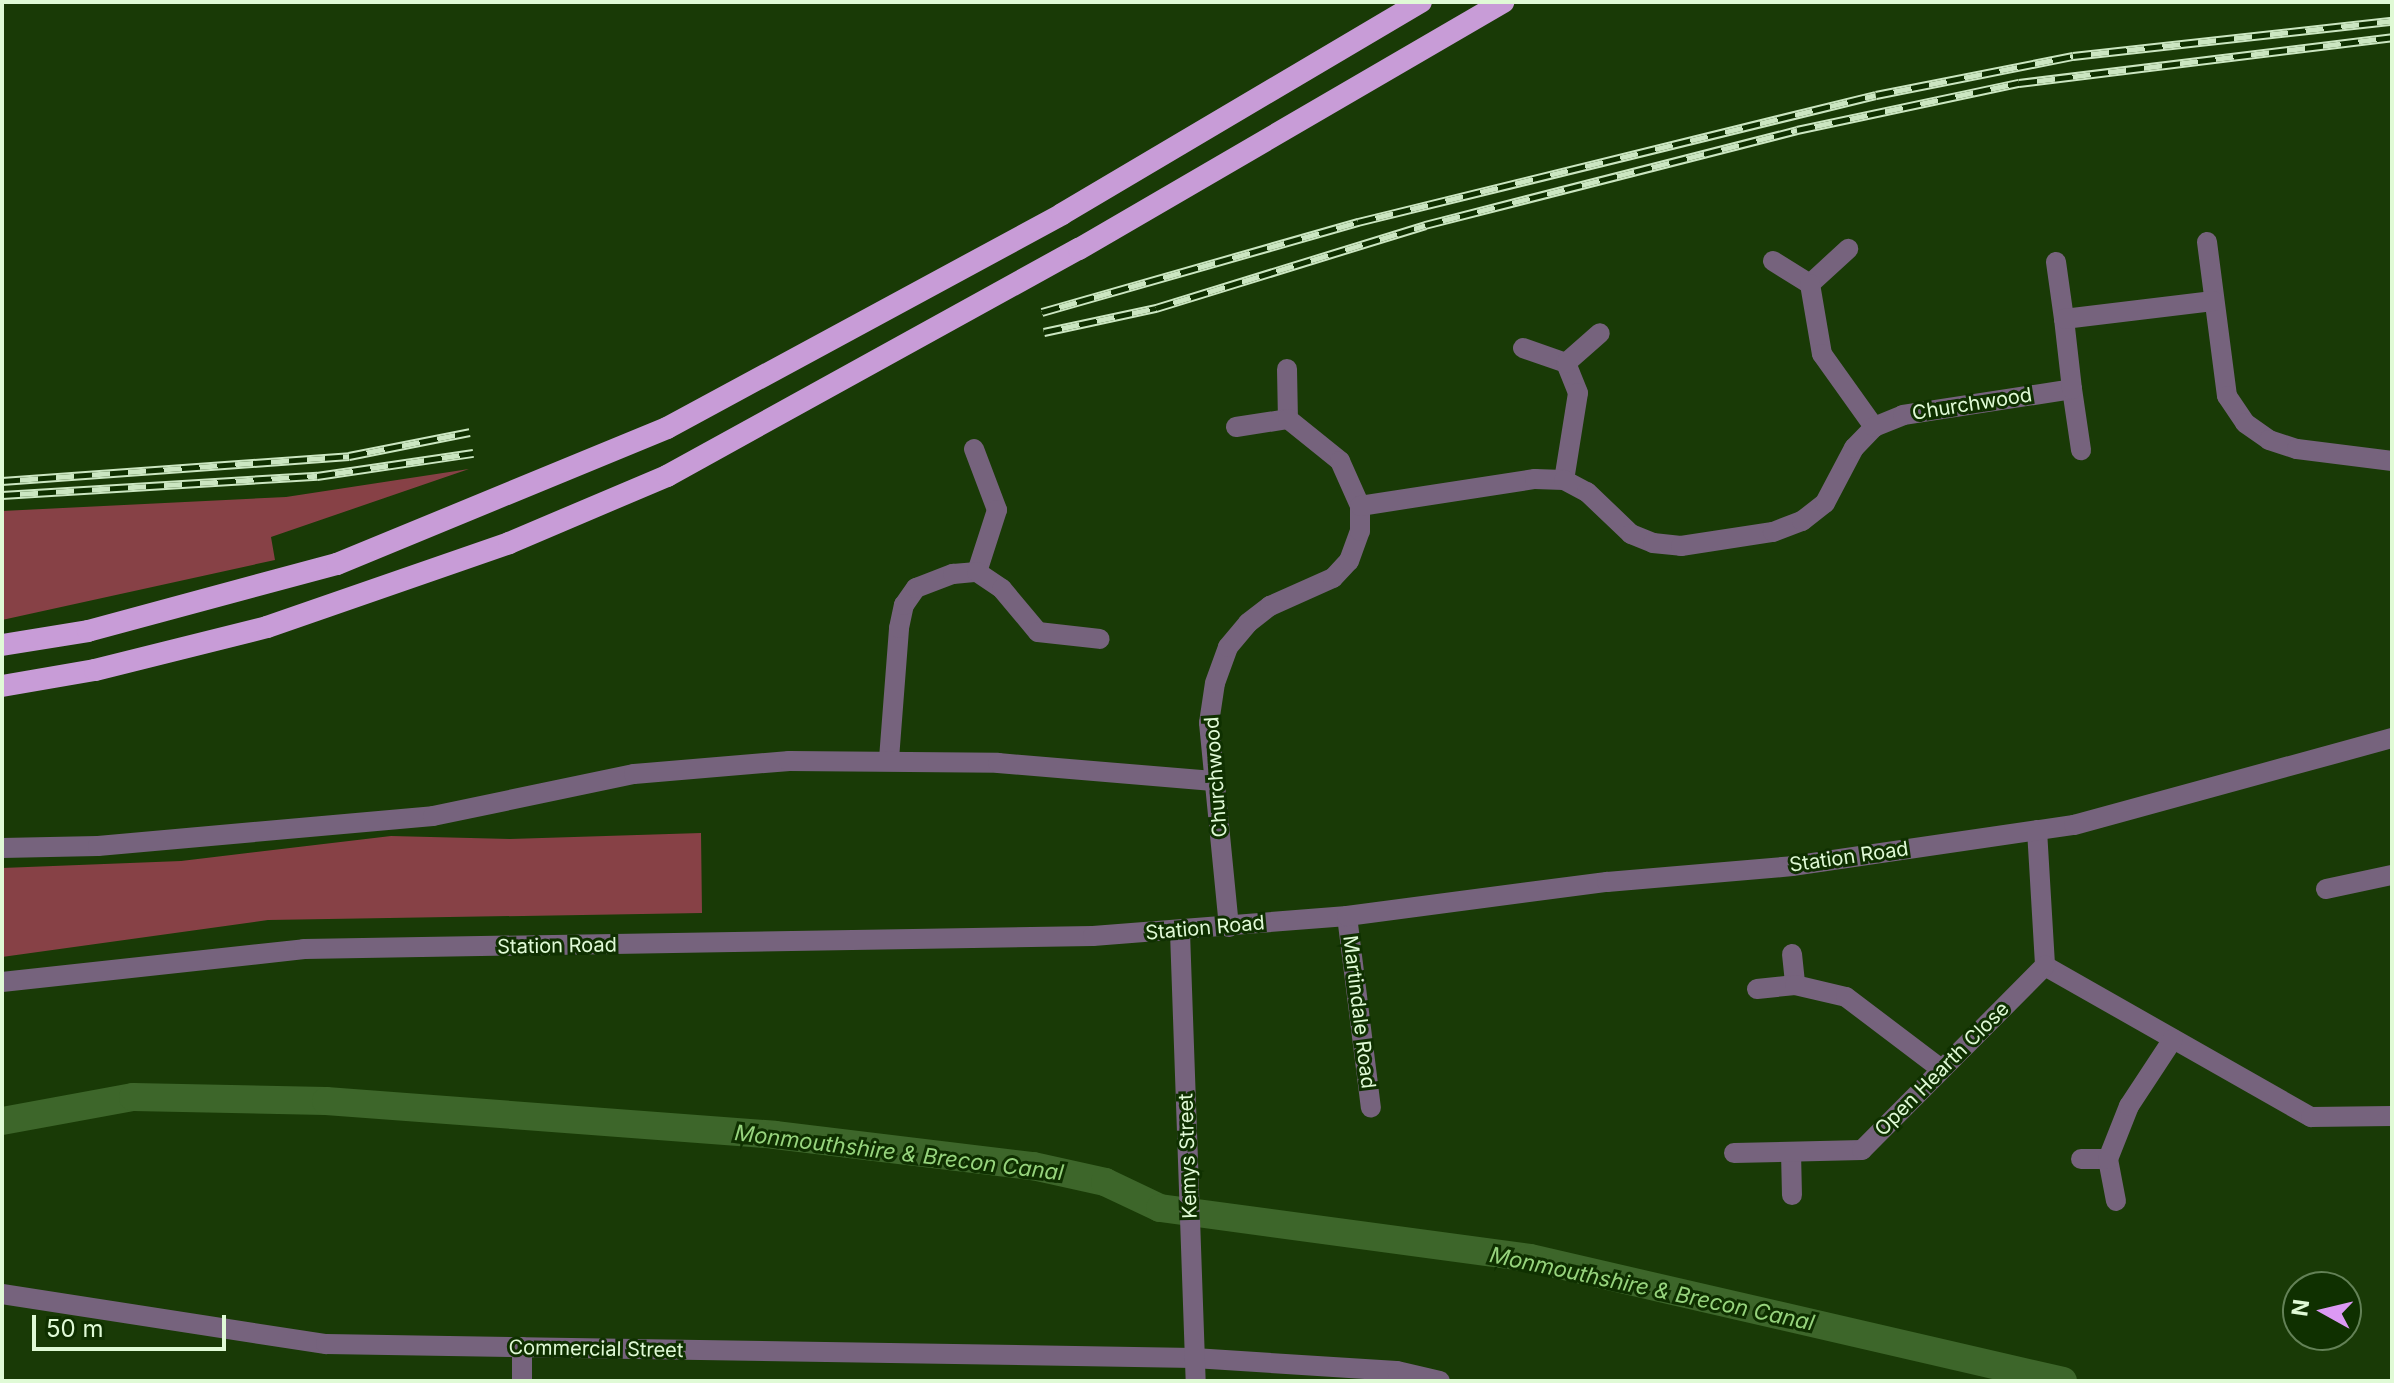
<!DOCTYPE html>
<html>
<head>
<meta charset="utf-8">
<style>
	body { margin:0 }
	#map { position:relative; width:2394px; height:1383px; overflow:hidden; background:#193a06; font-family:Inter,sans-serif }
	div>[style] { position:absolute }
	.green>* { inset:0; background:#874146 }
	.canal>* { height:28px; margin:-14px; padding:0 14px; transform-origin:14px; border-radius:14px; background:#3d662a }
	.minor>* { height:20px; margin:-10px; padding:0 10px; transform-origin:10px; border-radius:10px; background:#76637d }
	.tertiary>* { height:20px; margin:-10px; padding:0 10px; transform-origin:10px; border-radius:10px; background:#76637d }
	.trunk>* { height:22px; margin:-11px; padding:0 11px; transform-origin:11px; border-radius:11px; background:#c89cd7 }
	.rail>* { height:9px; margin-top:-4.5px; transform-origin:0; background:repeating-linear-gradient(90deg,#0f3000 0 18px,#cbe6c1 0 36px); box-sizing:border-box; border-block:2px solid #cbe6c1 }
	span { translate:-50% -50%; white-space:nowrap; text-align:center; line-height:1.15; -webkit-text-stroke:6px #0f3000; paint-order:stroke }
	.street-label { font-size:20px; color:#e0fad6 }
	.water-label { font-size:22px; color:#97d47d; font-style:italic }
	.frame { position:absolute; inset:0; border:4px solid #e0fad6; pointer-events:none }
	.north { position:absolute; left:2282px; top:1271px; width:80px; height:80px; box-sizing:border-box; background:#0f3000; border:2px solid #638156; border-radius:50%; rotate:278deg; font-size:22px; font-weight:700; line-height:32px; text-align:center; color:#e0fad6 }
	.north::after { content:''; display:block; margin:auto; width:28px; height:36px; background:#dc99f4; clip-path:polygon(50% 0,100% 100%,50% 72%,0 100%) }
	.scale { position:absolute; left:32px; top:1315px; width:194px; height:36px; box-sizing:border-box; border:4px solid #e0fad6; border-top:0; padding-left:10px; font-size:24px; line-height:28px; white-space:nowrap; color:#e0fad6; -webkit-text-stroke:6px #0f3000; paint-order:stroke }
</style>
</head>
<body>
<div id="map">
	<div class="green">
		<div style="clip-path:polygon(469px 469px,271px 537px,275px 560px,2px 620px,2px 511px,286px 497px)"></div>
		<div style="clip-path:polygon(701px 833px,702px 913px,268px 920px,2px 957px,2px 868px,181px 861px,391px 836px,510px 839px)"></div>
	</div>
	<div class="canal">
		<div style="left:2px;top:1121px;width:133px;rotate:-10.4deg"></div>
		<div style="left:133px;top:1097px;width:193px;rotate:1.2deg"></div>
		<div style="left:326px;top:1101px;width:450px;rotate:4.3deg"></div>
		<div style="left:775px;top:1135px;width:260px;rotate:6.9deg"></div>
		<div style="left:1033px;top:1166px;width:74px;rotate:12.5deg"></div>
		<div style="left:1105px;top:1182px;width:61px;rotate:25.3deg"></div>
		<div style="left:1160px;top:1208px;width:373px;rotate:7.7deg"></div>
		<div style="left:1530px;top:1258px;width:547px;rotate:12.99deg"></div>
	</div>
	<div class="minor">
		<div style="left:2207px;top:242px;width:155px;rotate:82.6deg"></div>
		<div style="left:2227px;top:396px;width:32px;rotate:56deg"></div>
		<div style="left:2245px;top:423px;width:29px;rotate:35deg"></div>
		<div style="left:2269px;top:440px;width:29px;rotate:18deg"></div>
		<div style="left:2297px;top:449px;width:96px;rotate:7.2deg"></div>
		<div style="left:1773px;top:261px;width:44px;rotate:31.9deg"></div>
		<div style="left:1810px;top:284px;width:52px;rotate:-42.6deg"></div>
		<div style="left:2056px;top:262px;width:58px;rotate:82deg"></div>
		<div style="left:1810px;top:284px;width:71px;rotate:80.3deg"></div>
		<div style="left:1822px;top:354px;width:90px;rotate:54.5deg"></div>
		<div style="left:1523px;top:348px;width:46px;rotate:19.2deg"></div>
		<div style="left:1566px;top:363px;width:32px;rotate:68deg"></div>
		<div style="left:1578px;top:393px;width:88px;rotate:99.1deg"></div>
		<div style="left:1566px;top:363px;width:45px;rotate:-41.4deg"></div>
		<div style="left:1287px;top:369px;width:50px;rotate:88.9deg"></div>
		<div style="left:2072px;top:389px;width:62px;rotate:81.6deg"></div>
		<div style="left:1236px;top:427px;width:53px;rotate:-8.7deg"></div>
		<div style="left:1288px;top:419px;width:67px;rotate:38.9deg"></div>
		<div style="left:1340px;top:461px;width:49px;rotate:66deg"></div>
		<div style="left:974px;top:449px;width:65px;rotate:69.3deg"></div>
		<div style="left:997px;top:510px;width:65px;rotate:107.9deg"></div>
		<div style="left:889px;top:759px;width:131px;rotate:-85.6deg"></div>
		<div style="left:899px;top:628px;width:24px;rotate:-78deg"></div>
		<div style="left:904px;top:605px;width:21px;rotate:-55deg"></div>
		<div style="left:916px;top:588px;width:40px;rotate:-21deg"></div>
		<div style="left:953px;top:574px;width:24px;rotate:-5deg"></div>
		<div style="left:977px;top:572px;width:30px;rotate:34deg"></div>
		<div style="left:1002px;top:589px;width:56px;rotate:50.1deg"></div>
		<div style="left:1038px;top:632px;width:62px;rotate:6.4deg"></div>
		<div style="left:2037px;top:830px;width:136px;rotate:86.6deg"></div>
		<div style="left:2045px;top:966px;width:306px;rotate:29.6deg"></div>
		<div style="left:2311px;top:1117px;width:81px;rotate:-0.7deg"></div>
		<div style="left:2px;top:848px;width:96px;rotate:-1.2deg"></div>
		<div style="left:98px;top:846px;width:336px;rotate:-5.1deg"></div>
		<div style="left:433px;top:816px;width:205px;rotate:-11.8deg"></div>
		<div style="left:634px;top:774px;width:156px;rotate:-4.8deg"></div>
		<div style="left:789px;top:761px;width:209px;rotate:0.5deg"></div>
		<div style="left:998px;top:763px;width:216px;rotate:4.8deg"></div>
		<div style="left:2326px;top:889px;width:67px;rotate:-12deg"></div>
		<div style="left:1347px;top:916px;width:193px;rotate:82.9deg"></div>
		<div style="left:1229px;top:927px;width:205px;rotate:-95.6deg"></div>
		<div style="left:1209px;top:723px;width:40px;rotate:-81.5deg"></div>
		<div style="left:1215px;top:683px;width:38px;rotate:-70deg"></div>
		<div style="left:1228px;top:647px;width:31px;rotate:-50deg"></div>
		<div style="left:1248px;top:623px;width:28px;rotate:-38deg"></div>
		<div style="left:1270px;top:606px;width:69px;rotate:-24deg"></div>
		<div style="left:1333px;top:578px;width:23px;rotate:-47deg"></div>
		<div style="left:1349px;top:561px;width:32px;rotate:-70deg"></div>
		<div style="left:1360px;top:531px;width:25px;rotate:-90deg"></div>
		<div style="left:1360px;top:506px;width:177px;rotate:-8.8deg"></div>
		<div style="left:1535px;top:479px;width:29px;rotate:2deg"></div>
		<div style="left:1564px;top:480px;width:26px;rotate:28deg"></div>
		<div style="left:1587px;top:492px;width:61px;rotate:43.7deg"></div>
		<div style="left:1631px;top:534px;width:24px;rotate:22deg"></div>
		<div style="left:1653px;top:543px;width:28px;rotate:6deg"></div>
		<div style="left:1681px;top:546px;width:93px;rotate:-8.7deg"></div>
		<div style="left:1773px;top:532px;width:31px;rotate:-21deg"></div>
		<div style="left:1802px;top:521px;width:29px;rotate:-38deg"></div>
		<div style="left:1825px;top:503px;width:62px;rotate:-62.2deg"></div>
		<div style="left:1854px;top:448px;width:29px;rotate:-46deg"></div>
		<div style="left:1874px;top:427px;width:31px;rotate:-22deg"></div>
		<div style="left:1903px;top:415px;width:171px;rotate:-8.7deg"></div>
		<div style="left:2072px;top:389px;width:70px;rotate:-96.5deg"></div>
		<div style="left:2064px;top:319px;width:150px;rotate:-6.9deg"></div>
		<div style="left:1792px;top:954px;width:31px;rotate:84deg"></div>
		<div style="left:1757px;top:989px;width:38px;rotate:-6deg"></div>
		<div style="left:1795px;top:985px;width:52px;rotate:13.2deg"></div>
		<div style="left:1846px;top:997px;width:118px;rotate:37.1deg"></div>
		<div style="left:1791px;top:1152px;width:43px;rotate:88.7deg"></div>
		<div style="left:1734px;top:1153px;width:128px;rotate:-1.3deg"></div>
		<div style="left:1862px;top:1150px;width:260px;rotate:-45.2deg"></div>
		<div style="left:2081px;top:1159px;width:27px"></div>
		<div style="left:2116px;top:1201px;width:43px;rotate:-100.8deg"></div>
		<div style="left:2108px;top:1159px;width:57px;rotate:-68.4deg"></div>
		<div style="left:2129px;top:1106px;width:80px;rotate:-56.7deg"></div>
		<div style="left:2px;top:1294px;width:328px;rotate:8.8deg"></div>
		<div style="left:326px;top:1344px;width:868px;rotate:0.92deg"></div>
		<div style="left:1194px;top:1358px;width:203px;rotate:3.7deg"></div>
		<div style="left:1397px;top:1371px;width:44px;rotate:13.1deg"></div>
		<div style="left:522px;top:1381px;width:34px;rotate:-90deg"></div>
	</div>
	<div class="tertiary">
		<div style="left:1180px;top:932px;width:449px;rotate:88deg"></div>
		<div style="left:2px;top:982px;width:304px;rotate:-6.2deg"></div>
		<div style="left:304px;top:949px;width:789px;rotate:-0.94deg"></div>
		<div style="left:1093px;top:936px;width:255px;rotate:-4.5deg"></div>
		<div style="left:1347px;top:916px;width:262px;rotate:-7.5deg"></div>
		<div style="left:1607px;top:882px;width:186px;rotate:-4.9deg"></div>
		<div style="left:1792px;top:866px;width:285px;rotate:-8.3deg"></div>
		<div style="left:2074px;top:825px;width:330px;rotate:-15.3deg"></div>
	</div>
	<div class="trunk">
		<div style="left:2px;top:645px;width:87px;rotate:-9.2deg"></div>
		<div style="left:88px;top:631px;width:258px;rotate:-15.1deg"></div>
		<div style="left:337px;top:564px;width:357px;rotate:-22.4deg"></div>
		<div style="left:667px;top:428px;width:449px;rotate:-28.4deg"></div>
		<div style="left:1062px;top:214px;width:417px;rotate:-30.6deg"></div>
		<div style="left:2px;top:686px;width:94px;rotate:-9.8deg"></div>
		<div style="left:95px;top:670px;width:177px;rotate:-14deg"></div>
		<div style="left:267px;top:627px;width:256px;rotate:-19.1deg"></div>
		<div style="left:509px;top:543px;width:172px;rotate:-23deg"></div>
		<div style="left:667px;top:476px;width:470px;rotate:-28.9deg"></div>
		<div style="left:1079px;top:249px;width:491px;rotate:-30.2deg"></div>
	</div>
	<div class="rail">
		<div style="left:1042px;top:312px;width:329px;rotate:-15.9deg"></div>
		<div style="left:1358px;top:222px;width:533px;rotate:-13.78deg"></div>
		<div style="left:1876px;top:95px;width:201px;rotate:-11.2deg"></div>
		<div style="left:2073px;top:56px;width:321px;rotate:-6.3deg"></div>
		<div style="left:1044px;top:332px;width:115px;rotate:-12.1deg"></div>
		<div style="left:1156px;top:308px;width:282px;rotate:-17.1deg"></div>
		<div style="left:1425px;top:225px;width:384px;rotate:-14.3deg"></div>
		<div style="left:1797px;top:130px;width:227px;rotate:-12deg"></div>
		<div style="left:2019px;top:83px;width:376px;rotate:-7deg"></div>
		<div style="left:2px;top:481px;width:348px;rotate:-4.1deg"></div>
		<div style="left:349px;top:456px;width:123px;rotate:-11.2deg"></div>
		<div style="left:2px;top:495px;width:316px;rotate:-3.5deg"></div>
		<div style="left:317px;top:476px;width:158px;rotate:-8.4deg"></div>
	</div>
	<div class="street-label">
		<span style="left:1972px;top:404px;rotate:-9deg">Churchwood</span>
		<span style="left:1216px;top:777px;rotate:-94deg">Churchwood</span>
		<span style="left:1849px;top:857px;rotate:-8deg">Station Road</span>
		<span style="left:1205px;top:928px;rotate:-5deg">Station Road</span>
		<span style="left:557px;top:946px;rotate:-1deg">Station Road</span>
		<span style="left:1359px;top:1012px;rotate:83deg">Martindale Road</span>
		<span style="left:1942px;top:1069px;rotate:-45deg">Open Hearth Close</span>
		<span style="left:1188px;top:1156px;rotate:-92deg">Kemys Street</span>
		<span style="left:596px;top:1349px;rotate:1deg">Commercial Street</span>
	</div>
	<div class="water-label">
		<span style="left:899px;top:1153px;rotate:7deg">Monmouthshire &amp; Brecon Canal</span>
		<span style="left:1652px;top:1289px;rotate:12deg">Monmouthshire &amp; Brecon Canal</span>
	</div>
	<div class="frame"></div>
	<div class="north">N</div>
	<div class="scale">50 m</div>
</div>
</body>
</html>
